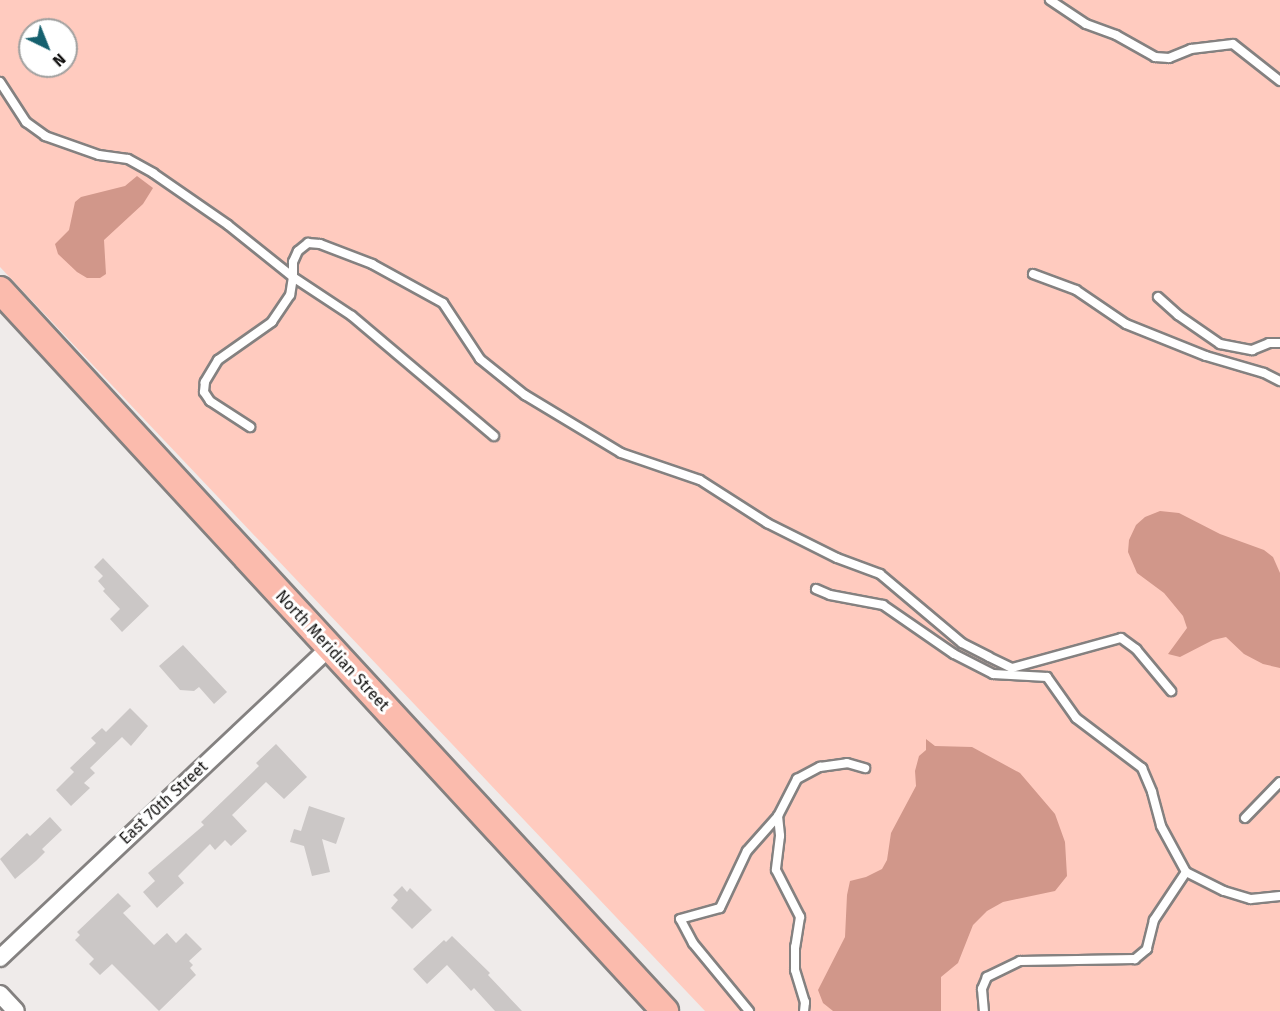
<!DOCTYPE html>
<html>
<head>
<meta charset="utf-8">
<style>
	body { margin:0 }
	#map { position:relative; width:1280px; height:1011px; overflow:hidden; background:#efebea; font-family:"Fira Sans",sans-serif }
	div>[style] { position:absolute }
	.green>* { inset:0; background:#ffcbbf }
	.water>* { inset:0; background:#d1978a }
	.building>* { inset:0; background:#cbc7c6 }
	.roads { filter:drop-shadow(2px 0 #848180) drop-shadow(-2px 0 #848180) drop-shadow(0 2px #848180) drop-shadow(0 -2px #848180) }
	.service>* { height:8px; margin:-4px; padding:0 4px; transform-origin:4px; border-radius:4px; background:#fff }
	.minor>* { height:16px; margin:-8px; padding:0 8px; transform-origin:8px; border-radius:8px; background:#fff }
	.primary>* { height:26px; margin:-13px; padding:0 13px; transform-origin:13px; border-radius:13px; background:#fbbbad }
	span { translate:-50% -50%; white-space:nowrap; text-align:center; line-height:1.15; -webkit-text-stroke:6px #fff; paint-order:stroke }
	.street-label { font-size:16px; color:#121110 }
	.north { position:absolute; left:18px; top:18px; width:60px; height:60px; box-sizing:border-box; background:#fff; border:2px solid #a0a09f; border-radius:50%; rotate:137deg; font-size:16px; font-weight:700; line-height:24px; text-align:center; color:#121110 }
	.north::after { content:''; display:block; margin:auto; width:21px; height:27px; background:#15606e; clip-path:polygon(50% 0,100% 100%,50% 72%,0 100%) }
</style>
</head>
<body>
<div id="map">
	<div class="green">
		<div style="clip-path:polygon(evenodd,0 0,1280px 0,1280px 1011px,705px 1011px,0 267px,0 0,30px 30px,66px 30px,66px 66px,30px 66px,30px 30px)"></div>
	</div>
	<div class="water">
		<div style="clip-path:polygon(137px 176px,153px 188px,143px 204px,104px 240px,106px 274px,100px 278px,87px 278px,77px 272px,58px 254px,55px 244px,69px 230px,75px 202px,81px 197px,125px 186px)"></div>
		<div style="clip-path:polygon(1160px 511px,1179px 513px,1220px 534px,1264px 550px,1273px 557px,1280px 573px,1280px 668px,1263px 664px,1244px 654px,1226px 637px,1213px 640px,1180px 657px,1168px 654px,1187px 628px,1183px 616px,1164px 593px,1137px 573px,1128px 552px,1129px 540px,1136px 525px,1145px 517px)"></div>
		<div style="clip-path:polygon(926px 739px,935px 746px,972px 747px,1020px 773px,1055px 814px,1065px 842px,1067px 876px,1055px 891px,1003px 902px,987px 911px,973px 925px,958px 963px,941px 977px,941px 1011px,833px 1011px,823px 1003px,818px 990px,845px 937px,847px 895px,850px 881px,866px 877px,882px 869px,887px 860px,891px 833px,916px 786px,915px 771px,919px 756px,926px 750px)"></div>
	</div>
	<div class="building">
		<div style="clip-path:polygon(103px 558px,149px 606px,122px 632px,110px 619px,120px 609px,103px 591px,105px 589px,98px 581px,103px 576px,94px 567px)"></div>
		<div style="clip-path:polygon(183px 645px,227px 692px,214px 704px,199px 687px,194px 691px,180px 690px,159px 666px)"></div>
		<div style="clip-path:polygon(130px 708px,148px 726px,131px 746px,122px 737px,90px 768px,95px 773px,84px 783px,90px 788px,71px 806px,56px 790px,74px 772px,70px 768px,96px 743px,91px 738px,102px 728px,106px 732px)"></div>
		<div style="clip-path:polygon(276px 744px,307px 777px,284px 799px,266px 782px,232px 815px,247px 831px,231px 846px,225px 840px,215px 850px,210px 844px,178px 876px,184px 883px,157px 908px,143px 892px,155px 881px,148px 873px,204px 825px,201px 822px,259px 766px,256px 763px)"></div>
		<div style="clip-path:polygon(309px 806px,345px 818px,336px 844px,322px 839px,330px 872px,312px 876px,304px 846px,290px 842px,294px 829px,301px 831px)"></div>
		<div style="clip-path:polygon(50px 817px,62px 830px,42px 849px,45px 852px,36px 861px,15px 879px,0 859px,27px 833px,30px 836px)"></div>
		<div style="clip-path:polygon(402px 886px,407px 892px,410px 888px,432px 910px,412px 929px,391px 908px,398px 900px,393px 895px)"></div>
		<div style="clip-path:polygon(118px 893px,131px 906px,123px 913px,154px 945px,167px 933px,176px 943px,186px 933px,202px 949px,189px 961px,193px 965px,190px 968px,196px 975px,159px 1011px,112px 964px,100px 975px,89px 964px,94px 959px,75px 940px,80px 935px,77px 932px)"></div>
		<div style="clip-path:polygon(452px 936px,490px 973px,488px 975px,522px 1011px,495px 1011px,474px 988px,471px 991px,447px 965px,427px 984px,413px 969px,444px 940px,446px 942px)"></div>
	</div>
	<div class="roads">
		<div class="service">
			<div style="left:1050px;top:0;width:43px;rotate:33.7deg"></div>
			<div style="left:1086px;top:24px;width:32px;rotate:20deg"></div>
			<div style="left:1116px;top:35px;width:45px;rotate:29.4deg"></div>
			<div style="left:1155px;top:57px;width:14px;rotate:4deg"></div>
			<div style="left:1169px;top:58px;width:24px;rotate:-22deg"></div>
			<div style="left:1191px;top:49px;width:42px;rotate:-6.8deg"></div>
			<div style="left:1233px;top:44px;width:60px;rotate:38.2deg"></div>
			<div style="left:0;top:82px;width:48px;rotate:57deg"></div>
			<div style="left:26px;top:122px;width:24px;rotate:36deg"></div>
			<div style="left:45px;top:136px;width:57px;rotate:19.4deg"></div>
			<div style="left:99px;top:155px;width:29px;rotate:8deg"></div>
			<div style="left:128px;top:159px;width:29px;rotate:29deg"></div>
			<div style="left:153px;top:173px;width:91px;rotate:34.7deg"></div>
			<div style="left:228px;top:225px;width:83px;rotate:38.7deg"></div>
			<div style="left:293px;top:277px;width:18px;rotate:99deg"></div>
			<div style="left:290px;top:295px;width:32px;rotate:124deg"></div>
			<div style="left:272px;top:322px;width:66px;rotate:144.9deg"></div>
			<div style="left:218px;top:360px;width:26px;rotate:121deg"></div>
			<div style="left:205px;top:382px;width:10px;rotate:96deg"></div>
			<div style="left:204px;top:392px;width:11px;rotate:56deg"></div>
			<div style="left:210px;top:401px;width:48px;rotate:33deg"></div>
			<div style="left:1033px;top:274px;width:46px;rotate:20.4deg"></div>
			<div style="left:1076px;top:290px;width:60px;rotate:34.2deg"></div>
			<div style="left:1126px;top:324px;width:86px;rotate:21.8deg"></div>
			<div style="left:1206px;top:356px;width:60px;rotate:16.3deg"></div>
			<div style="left:1264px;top:373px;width:18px;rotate:27deg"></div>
			<div style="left:1158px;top:297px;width:27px;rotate:42deg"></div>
			<div style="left:1178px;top:315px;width:51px;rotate:34.6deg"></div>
			<div style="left:1220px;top:344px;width:33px;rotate:11deg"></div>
			<div style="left:1252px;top:350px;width:18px;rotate:-22deg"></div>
			<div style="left:1269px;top:343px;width:11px"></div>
			<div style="left:494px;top:436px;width:186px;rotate:-139.8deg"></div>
			<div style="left:352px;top:316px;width:71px;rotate:-146.5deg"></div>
			<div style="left:293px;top:277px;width:15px;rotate:-90deg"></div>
			<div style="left:293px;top:262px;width:12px;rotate:-66deg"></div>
			<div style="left:298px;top:251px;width:13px;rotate:-39deg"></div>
			<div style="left:308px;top:243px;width:12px;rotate:5deg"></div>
			<div style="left:320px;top:244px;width:56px;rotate:21deg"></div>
			<div style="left:372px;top:264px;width:81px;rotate:28.8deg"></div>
			<div style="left:443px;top:303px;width:67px;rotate:56.5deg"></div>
			<div style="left:480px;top:359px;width:58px;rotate:38.7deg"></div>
			<div style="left:525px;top:395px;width:112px;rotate:31.1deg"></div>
			<div style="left:621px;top:453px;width:83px;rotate:18.9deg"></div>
			<div style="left:700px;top:480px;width:80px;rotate:32.7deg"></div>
			<div style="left:767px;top:523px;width:78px;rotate:26.6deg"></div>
			<div style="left:837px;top:558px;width:46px;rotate:20.4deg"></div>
			<div style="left:880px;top:574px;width:107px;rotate:40.1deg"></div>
			<div style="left:962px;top:643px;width:30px;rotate:27deg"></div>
			<div style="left:989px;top:657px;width:25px;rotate:26deg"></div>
			<div style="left:1012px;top:668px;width:113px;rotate:-15.4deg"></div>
			<div style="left:1121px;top:638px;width:19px;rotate:36deg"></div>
			<div style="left:1136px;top:649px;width:55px;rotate:50.2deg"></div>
			<div style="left:816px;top:589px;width:15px;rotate:23deg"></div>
			<div style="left:830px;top:595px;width:54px;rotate:10.7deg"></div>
			<div style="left:883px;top:605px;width:86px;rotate:34.6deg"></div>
			<div style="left:954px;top:654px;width:44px;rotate:27.1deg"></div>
			<div style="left:993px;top:674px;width:54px;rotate:3.2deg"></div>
			<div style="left:1047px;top:677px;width:50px;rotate:54.7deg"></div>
			<div style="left:1076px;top:718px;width:83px;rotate:37.1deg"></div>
			<div style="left:1142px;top:768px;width:26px;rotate:67deg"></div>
			<div style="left:1152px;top:792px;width:35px;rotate:75deg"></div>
			<div style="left:1161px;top:826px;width:52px;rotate:61.5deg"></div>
			<div style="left:1186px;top:872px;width:58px;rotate:123.7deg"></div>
			<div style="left:1154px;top:920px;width:30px;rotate:104deg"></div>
			<div style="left:1147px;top:949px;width:16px;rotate:140deg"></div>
			<div style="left:1135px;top:959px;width:115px;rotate:179deg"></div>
			<div style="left:1020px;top:961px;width:37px;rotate:154deg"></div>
			<div style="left:987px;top:977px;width:13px;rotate:113deg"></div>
			<div style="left:982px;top:989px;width:22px;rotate:85deg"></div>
			<div style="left:778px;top:816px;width:20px;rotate:84deg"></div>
			<div style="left:780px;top:836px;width:34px;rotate:97deg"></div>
			<div style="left:776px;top:870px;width:53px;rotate:62.9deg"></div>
			<div style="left:800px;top:917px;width:30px;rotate:99deg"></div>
			<div style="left:795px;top:947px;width:23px;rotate:90deg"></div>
			<div style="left:795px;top:970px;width:34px;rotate:73deg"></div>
			<div style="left:805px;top:1002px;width:9px;rotate:96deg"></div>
			<div style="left:1245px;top:818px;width:50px;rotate:-45.8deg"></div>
			<div style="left:1186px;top:872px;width:42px;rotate:26.6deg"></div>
			<div style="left:1224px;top:891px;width:28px;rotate:17deg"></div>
			<div style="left:1251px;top:899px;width:29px;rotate:-6deg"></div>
			<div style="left:749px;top:1011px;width:88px;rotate:-129.5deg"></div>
			<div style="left:693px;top:943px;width:27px;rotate:-118deg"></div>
			<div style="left:680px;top:919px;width:41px;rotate:-15.4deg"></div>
			<div style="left:720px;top:908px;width:63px;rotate:-64.7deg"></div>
			<div style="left:747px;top:851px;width:47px;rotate:-48.5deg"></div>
			<div style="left:778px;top:816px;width:42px;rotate:-62.8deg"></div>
			<div style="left:797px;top:779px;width:26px;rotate:-28deg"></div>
			<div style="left:820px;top:767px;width:27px;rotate:-8deg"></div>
			<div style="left:847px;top:763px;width:19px;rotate:16deg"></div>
		</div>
		<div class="minor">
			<div style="left:0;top:958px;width:452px;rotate:-43.3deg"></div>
			<div style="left:0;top:994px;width:23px;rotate:47deg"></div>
		</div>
		<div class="primary">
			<div style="left:0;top:290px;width:981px;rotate:47.31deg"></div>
		</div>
	</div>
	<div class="street-label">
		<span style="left:332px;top:651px;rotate:47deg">North Meridian Street</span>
		<span style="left:164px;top:803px;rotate:-43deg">East 70th Street</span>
	</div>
	<div class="north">N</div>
</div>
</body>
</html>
